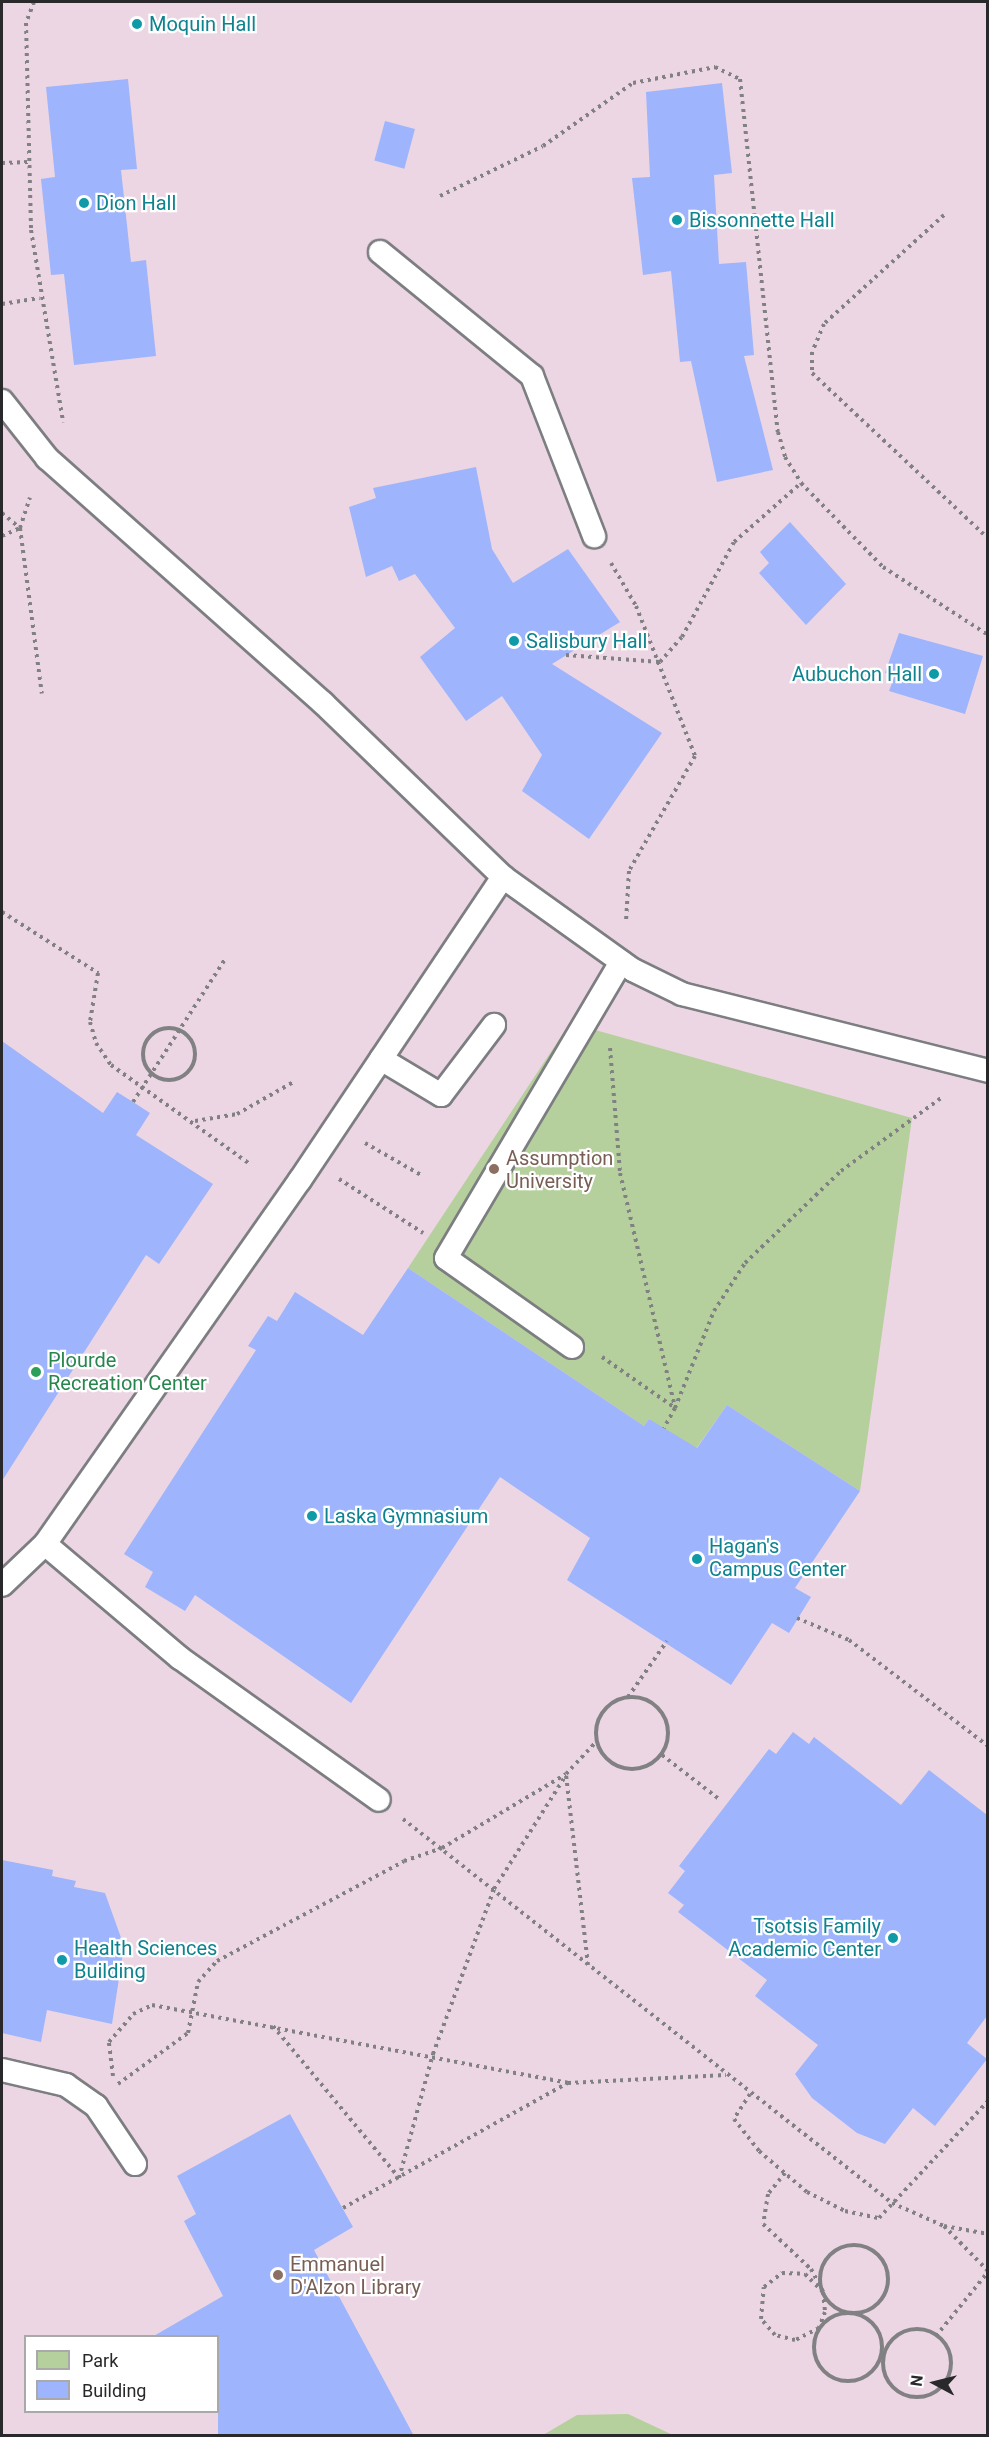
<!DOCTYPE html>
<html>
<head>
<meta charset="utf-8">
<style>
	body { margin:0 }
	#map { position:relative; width:989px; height:2437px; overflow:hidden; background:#e6e7eb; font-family:Roboto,sans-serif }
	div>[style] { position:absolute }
	.education>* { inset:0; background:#edd6e3 }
	.green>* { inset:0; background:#b5d09c }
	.building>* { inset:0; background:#9eb4fc; transform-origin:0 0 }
	.path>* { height:4px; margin-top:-2px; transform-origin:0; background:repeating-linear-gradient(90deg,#818184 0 3px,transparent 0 7.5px) }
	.path>.ring { margin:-2px; padding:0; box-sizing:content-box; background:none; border:4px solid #818184; border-radius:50% }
	.roads { filter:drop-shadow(2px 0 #7c7e81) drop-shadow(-2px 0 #7c7e81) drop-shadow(0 2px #7c7e81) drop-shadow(0 -2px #7c7e81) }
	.lane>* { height:22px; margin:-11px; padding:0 11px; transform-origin:11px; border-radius:11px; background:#fff }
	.dots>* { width:16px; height:16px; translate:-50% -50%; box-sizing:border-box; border:3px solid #fff; border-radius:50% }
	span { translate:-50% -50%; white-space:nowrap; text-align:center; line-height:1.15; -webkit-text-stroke:4.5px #fff; paint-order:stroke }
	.culture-label { font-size:20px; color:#0d838f }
	.left { translate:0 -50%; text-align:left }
	.right { translate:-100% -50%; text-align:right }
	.education-label { font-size:20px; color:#785e54 }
	.leisure-label { font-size:20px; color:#27864d }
	.frame { position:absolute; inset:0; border:3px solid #29292b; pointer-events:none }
	.legend { position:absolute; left:24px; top:2335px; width:195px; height:78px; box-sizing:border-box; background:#fff; border:2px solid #a9a9aa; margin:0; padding:8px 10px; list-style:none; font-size:18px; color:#29292b }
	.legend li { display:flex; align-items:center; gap:12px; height:30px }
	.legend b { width:30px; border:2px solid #a9a9aa }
	.north { position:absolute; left:905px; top:2353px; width:60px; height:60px; -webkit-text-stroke:4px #fff; paint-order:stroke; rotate:277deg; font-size:16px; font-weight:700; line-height:24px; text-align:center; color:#29292b }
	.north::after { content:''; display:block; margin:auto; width:21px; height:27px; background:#29292b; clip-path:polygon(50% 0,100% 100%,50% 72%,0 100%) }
</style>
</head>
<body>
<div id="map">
	<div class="education">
		<div style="clip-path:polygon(evenodd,2px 2px,987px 2px,987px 2435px,2px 2436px,2px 2px,26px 2336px,218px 2336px,218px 2412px,26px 2412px,26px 2336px)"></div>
	</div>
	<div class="green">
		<div style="clip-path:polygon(570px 1023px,912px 1118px,860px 1491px,727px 1405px,683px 1467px,649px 1419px,644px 1426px,408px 1268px)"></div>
		<div style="clip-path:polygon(628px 2414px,673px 2435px,543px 2435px,577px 2415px)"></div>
	</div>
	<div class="building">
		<div style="clip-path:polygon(128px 79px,137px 169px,121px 170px,131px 262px,146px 260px,156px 356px,74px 365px,64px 274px,51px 275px,41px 179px,55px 177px,46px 87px)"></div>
		<div style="clip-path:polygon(722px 83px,732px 173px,714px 175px,719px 264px,746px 262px,754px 355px,744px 356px,773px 470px,717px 482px,691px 361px,680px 362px,671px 271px,643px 275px,632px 178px,650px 177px,646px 92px)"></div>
		<div style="left:385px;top:121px;width:31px;height:41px;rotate:15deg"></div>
		<div style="clip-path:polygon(476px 467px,492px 549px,513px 583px,568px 549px,620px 622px,552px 664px,662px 733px,589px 839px,522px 791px,542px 755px,502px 696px,466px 721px,420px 657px,455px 628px,415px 574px,399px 581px,392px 566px,366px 577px,349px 507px,376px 498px,373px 488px)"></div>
		<div style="clip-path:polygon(790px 522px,846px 584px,806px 625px,759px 573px,769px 563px,760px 552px)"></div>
		<div style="clip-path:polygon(899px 633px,983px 656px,965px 714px,889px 691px,895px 675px,885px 673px)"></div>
		<div style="clip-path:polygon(2px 1041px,103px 1113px,117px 1092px,133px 1102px,150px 1113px,136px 1135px,213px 1184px,159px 1264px,146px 1255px,2px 1481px)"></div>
		<div style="clip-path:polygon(408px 1268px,644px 1426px,649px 1419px,697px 1448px,727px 1405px,860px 1491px,795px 1588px,811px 1597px,789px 1633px,772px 1623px,731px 1685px,567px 1580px,590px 1538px,500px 1477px,351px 1703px,195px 1595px,185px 1611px,145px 1587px,153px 1572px,124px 1554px,256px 1350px,248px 1346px,268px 1316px,277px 1321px,295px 1292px,363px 1335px)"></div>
		<div style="clip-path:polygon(793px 1732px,809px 1744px,814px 1737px,901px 1805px,929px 1770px,987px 1815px,987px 2016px,967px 2043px,987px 2059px,935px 2126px,913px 2108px,885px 2144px,857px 2133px,812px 2098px,795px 2074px,818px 2045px,755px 1996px,767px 1980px,678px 1912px,684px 1905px,668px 1893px,685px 1871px,679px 1866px,769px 1749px,776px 1754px)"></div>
		<div style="clip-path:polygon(2px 1860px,53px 1870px,52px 1876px,76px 1881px,74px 1887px,105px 1893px,124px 1946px,112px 2024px,47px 2010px,41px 2042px,2px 2033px)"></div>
		<div style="clip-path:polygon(290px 2114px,353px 2227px,314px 2250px,414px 2436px,218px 2436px,218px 2337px,152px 2337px,223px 2296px,184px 2221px,196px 2214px,177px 2176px)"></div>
	</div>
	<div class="path">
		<div style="left:34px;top:2px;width:22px;rotate:111deg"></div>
		<div style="left:26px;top:23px;width:207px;rotate:88.6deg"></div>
		<div style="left:31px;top:230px;width:195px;rotate:80.5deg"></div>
		<div style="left:2px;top:163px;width:26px;rotate:-2deg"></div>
		<div style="left:440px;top:196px;width:114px;rotate:-25.9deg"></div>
		<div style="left:543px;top:146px;width:110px;rotate:-35deg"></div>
		<div style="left:633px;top:83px;width:84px;rotate:-11deg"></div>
		<div style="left:715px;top:67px;width:28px;rotate:26deg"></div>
		<div style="left:740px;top:79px;width:355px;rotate:83.9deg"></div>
		<div style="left:778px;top:432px;width:26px;rotate:74deg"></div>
		<div style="left:785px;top:457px;width:31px;rotate:58deg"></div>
		<div style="left:801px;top:483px;width:117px;rotate:45.7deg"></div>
		<div style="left:883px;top:567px;width:125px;rotate:32.9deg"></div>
		<div style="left:944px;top:215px;width:162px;rotate:137.8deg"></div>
		<div style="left:824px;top:324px;width:30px;rotate:113deg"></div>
		<div style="left:812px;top:352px;width:21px;rotate:90deg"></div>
		<div style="left:812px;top:373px;width:241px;rotate:43.2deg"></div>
		<div style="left:2px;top:304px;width:38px;rotate:-9deg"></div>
		<div style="left:2px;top:513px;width:23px;rotate:40deg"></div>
		<div style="left:20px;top:528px;width:167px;rotate:82.5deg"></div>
		<div style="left:2px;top:536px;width:20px;rotate:-24deg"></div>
		<div style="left:20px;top:528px;width:32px;rotate:-72deg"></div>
		<div style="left:611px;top:563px;width:50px;rotate:59.8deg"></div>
		<div style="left:636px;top:606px;width:161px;rotate:68.5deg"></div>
		<div style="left:695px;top:756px;width:133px;rotate:119.9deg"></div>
		<div style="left:629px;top:871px;width:51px;rotate:93.4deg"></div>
		<div style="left:566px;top:655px;width:94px;rotate:4.3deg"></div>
		<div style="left:660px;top:662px;width:33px;rotate:-49deg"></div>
		<div style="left:682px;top:637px;width:108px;rotate:-61.3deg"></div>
		<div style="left:734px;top:542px;width:89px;rotate:-41.4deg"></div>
		<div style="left:2px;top:912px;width:114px;rotate:32.4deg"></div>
		<div style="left:98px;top:973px;width:50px;rotate:99.3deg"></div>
		<div style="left:90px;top:1022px;width:22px;rotate:74deg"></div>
		<div style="left:96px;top:1043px;width:27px;rotate:56deg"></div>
		<div style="left:111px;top:1065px;width:172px;rotate:35.5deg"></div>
		<div class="ring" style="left:143px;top:1028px;width:48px;height:48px"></div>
		<div style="left:610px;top:1048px;width:125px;rotate:85.4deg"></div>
		<div style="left:620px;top:1173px;width:241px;rotate:76.8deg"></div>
		<div style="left:675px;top:1408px;width:23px;rotate:119deg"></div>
		<div style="left:133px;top:1102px;width:170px;rotate:-57.2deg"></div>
		<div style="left:195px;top:1121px;width:43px;rotate:-9.5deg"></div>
		<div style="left:237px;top:1114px;width:67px;rotate:-29.6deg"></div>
		<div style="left:365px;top:1143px;width:64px;rotate:29.7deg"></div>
		<div style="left:339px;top:1179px;width:100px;rotate:32.7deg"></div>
		<div style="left:602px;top:1357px;width:89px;rotate:34.9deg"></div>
		<div style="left:675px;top:1408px;width:105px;rotate:-68.1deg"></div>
		<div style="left:714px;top:1311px;width:57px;rotate:-57.1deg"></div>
		<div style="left:745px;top:1263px;width:133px;rotate:-43.8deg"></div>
		<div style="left:841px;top:1171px;width:127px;rotate:-36.1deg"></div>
		<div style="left:797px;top:1618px;width:56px;rotate:22.9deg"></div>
		<div style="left:849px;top:1640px;width:175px;rotate:37.3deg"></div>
		<div class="ring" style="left:596px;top:1697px;width:68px;height:68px"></div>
		<div style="left:628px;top:1697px;width:68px;rotate:-55.1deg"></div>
		<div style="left:662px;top:1755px;width:72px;rotate:37.7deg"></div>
		<div style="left:403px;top:1819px;width:622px;rotate:38.14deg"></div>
		<div style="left:892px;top:2203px;width:57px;rotate:23.9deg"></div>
		<div style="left:944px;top:2226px;width:63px;rotate:45.6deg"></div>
		<div style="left:588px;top:1965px;width:192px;rotate:-96.6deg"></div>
		<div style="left:566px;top:1774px;width:44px;rotate:-46.8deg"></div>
		<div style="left:273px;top:2026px;width:197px;rotate:50.3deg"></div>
		<div style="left:399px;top:2178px;width:129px;rotate:-74.7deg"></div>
		<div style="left:433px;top:2054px;width:176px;rotate:-69.7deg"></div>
		<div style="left:494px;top:1889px;width:135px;rotate:-57.7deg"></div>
		<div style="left:113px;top:2076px;width:34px;rotate:-97deg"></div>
		<div style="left:109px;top:2042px;width:37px;rotate:-49deg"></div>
		<div style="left:133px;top:2014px;width:21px;rotate:-25deg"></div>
		<div style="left:152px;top:2005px;width:423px;rotate:10.6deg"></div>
		<div style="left:118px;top:2084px;width:87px;rotate:-36.1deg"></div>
		<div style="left:188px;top:2033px;width:52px;rotate:-78.9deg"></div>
		<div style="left:198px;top:1982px;width:28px;rotate:-48deg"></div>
		<div style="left:217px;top:1961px;width:212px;rotate:-28.1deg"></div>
		<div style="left:404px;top:1861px;width:40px;rotate:-18.9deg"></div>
		<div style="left:442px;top:1848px;width:144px;rotate:-30.8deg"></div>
		<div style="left:750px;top:2094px;width:30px;rotate:123deg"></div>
		<div style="left:734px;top:2119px;width:41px;rotate:52deg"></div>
		<div style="left:759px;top:2151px;width:63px;rotate:40.5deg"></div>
		<div style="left:807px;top:2192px;width:42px;rotate:26.6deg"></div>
		<div style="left:845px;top:2211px;width:35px;rotate:12deg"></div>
		<div style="left:879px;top:2218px;width:160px;rotate:-47deg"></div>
		<div style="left:785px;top:2173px;width:27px;rotate:129deg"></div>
		<div style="left:768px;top:2194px;width:30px;rotate:99deg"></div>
		<div style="left:763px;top:2224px;width:66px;rotate:43.2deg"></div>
		<div style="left:811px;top:2269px;width:26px;rotate:62deg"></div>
		<div style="left:823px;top:2292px;width:20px;rotate:84deg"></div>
		<div style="left:825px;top:2312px;width:17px;rotate:111deg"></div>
		<div style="left:819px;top:2328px;width:27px;rotate:153deg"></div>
		<div style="left:795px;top:2340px;width:21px;rotate:-166deg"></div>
		<div style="left:775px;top:2335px;width:21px;rotate:-131deg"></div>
		<div style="left:761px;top:2319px;width:32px;rotate:-85deg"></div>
		<div style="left:764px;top:2287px;width:23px;rotate:-38deg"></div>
		<div style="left:782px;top:2273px;width:23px;rotate:2deg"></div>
		<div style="left:805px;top:2274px;width:25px;rotate:45deg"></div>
		<div style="left:343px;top:2208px;width:257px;rotate:-29.1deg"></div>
		<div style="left:568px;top:2083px;width:158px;rotate:-2.9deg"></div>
		<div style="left:944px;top:2226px;width:45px;rotate:10.3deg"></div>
		<div class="ring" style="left:820px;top:2245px;width:64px;height:64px"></div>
		<div class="ring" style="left:814px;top:2313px;width:64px;height:64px"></div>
		<div class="ring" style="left:883px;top:2329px;width:64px;height:64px"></div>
		<div style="left:936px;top:2336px;width:82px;rotate:-50.9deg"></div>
	</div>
	<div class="roads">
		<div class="lane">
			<div style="left:380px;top:252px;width:196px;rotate:39.2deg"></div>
			<div style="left:532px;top:376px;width:172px;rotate:68.8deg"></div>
			<div style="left:2px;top:401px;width:73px;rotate:51.7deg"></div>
			<div style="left:47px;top:458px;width:369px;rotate:41.6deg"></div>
			<div style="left:323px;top:703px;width:250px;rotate:44deg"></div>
			<div style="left:381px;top:1059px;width:70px;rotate:31deg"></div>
			<div style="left:441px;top:1095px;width:88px;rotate:-52.9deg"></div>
			<div style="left:572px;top:1347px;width:154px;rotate:-144.8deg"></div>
			<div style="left:446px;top:1258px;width:344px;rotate:-59.4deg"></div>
			<div style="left:45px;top:1544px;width:177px;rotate:40.2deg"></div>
			<div style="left:180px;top:1658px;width:244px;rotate:35.5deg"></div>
			<div style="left:2px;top:1585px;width:59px;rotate:-43.6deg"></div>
			<div style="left:45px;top:1544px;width:444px;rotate:-55deg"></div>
			<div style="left:300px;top:1180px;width:365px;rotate:-56.2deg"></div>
			<div style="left:503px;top:877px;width:160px;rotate:35.6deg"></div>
			<div style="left:633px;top:970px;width:55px;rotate:26.1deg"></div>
			<div style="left:682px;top:994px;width:316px;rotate:14.1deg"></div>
			<div style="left:2px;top:2070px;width:66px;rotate:13.2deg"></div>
			<div style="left:66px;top:2085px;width:37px;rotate:35deg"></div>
			<div style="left:96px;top:2106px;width:70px;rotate:56.1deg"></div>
		</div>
	</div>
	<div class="dots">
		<div style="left:137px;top:24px;background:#0f9aa8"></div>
		<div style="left:84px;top:203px;background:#0f9aa8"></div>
		<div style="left:677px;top:220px;background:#0f9aa8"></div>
		<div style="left:514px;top:641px;background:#0f9aa8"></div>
		<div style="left:934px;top:674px;background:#0f9aa8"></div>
		<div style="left:494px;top:1169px;background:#8d6e63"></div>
		<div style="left:36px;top:1372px;background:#2e9e5b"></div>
		<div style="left:312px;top:1516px;background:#0f9aa8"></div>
		<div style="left:697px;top:1559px;background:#0f9aa8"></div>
		<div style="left:893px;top:1938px;background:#0f9aa8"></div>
		<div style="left:62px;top:1960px;background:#0f9aa8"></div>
		<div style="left:278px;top:2275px;background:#8d6e63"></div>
	</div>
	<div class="culture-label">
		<span class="left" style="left:149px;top:24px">Moquin Hall</span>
		<span class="left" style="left:96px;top:203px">Dion Hall</span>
		<span class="left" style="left:689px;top:220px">Bissonnette Hall</span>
		<span class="left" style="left:526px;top:641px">Salisbury Hall</span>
		<span class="right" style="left:922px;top:674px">Aubuchon Hall</span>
		<span class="left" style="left:324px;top:1516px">Laska Gymnasium</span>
		<span class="left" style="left:709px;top:1558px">Hagan's<br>Campus Center</span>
		<span class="right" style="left:881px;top:1938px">Tsotsis Family<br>Academic Center</span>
		<span class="left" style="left:74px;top:1960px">Health Sciences<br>Building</span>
	</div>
	<div class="education-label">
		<span class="left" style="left:506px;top:1170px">Assumption<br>University</span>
		<span class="left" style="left:290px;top:2276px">Emmanuel<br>D'Alzon Library</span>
	</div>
	<div class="leisure-label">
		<span class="left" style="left:48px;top:1372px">Plourde<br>Recreation Center</span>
	</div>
	<div class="frame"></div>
	<ul class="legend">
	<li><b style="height:16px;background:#b5d09c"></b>Park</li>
	<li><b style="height:16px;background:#9eb4fc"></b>Building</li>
	</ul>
	<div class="north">N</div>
</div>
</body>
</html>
